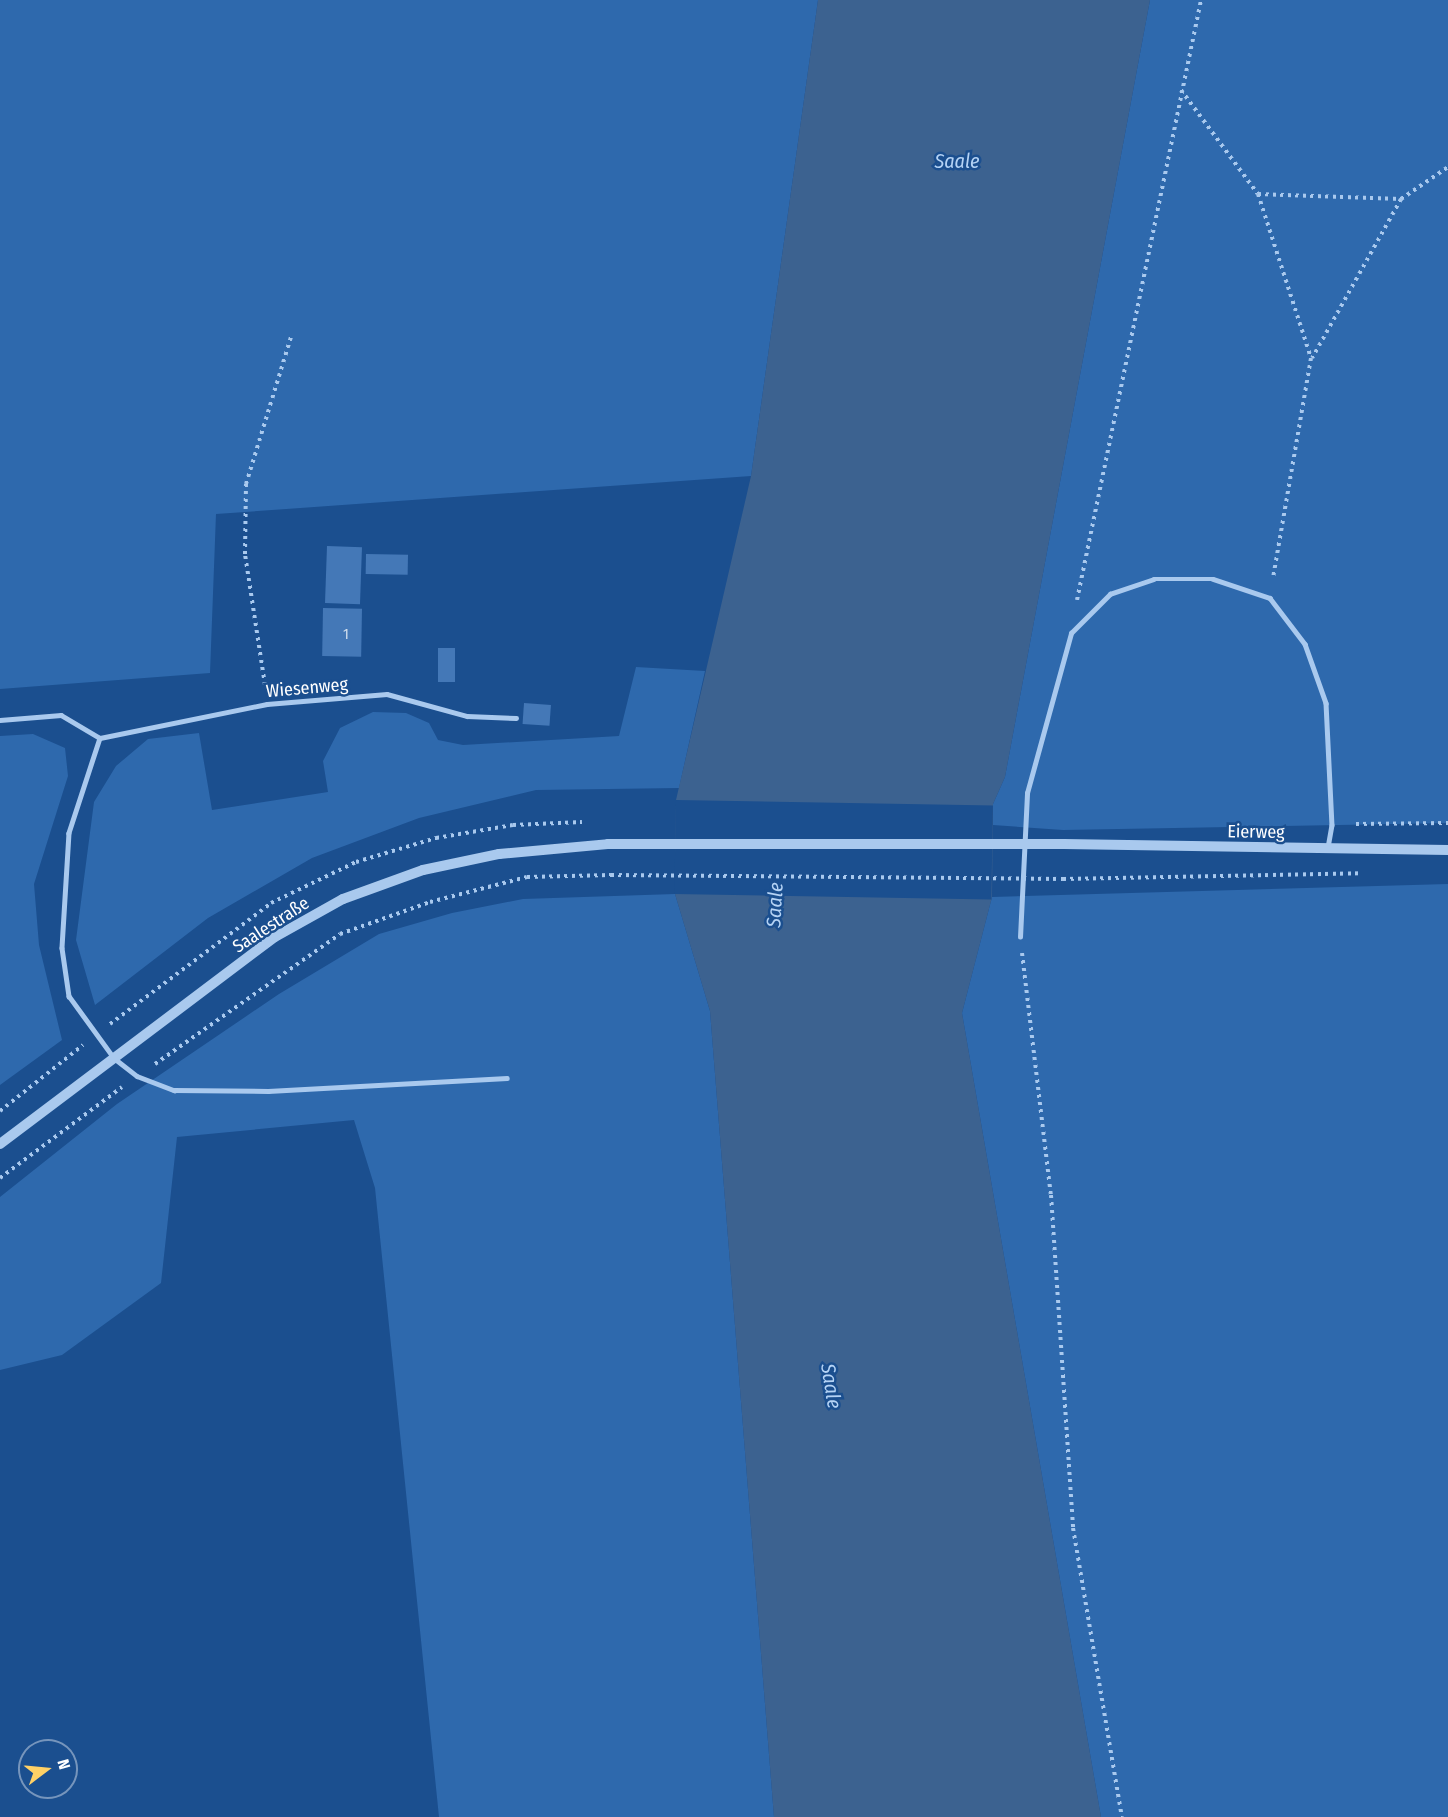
<!DOCTYPE html>
<html>
<head>
<meta charset="utf-8">
<style>
	body { margin:0 }
	#map { position:relative; width:1448px; height:1817px; overflow:hidden; background:#1b4f8f; font-family:"Fira Sans Condensed",sans-serif }
	div>[style] { position:absolute }
	.green>* { inset:0; background:#2e69ad }
	.water>* { inset:0; background:#3c6290 }
	.pier>* { inset:0; background:#1b4f8f; transform-origin:0 0 }
	.building>* { inset:0; background:#4478b7; transform-origin:0 0 }
	.path>* { height:4px; margin-top:-2px; transform-origin:0; background:repeating-linear-gradient(90deg,#a9c9ee 0 3px,transparent 0 7.5px) }
	.service>* { height:4.5px; margin:-2.25px; padding:0 2.25px; transform-origin:2.25px; border-radius:2.25px; background:#a9c9ee }
	.tertiary>* { height:10px; margin:-5px; padding:0 5px; transform-origin:5px; border-radius:5px; background:#a9c9ee }
	.path-bridge>* { height:4px; margin-top:-2px; transform-origin:0; background:repeating-linear-gradient(90deg,#a9c9ee 0 3px,transparent 0 7.5px) }
	.tertiary-bridge>* { height:10px; margin:-5px; padding:0 5px; transform-origin:5px; border-radius:5px; background:#a9c9ee }
	span { translate:-50% -50%; white-space:nowrap; text-align:center; line-height:1.15; -webkit-text-stroke:5px #1b4f8f; paint-order:stroke }
	.number-label { font-size:15px; color:#d0dded }
	.number-label span { -webkit-text-stroke-width:0 }
	.street-label { font-size:18px; color:#fff }
	.water-label { font-size:20px; color:#b5d3f5; font-style:italic }
	.north { position:absolute; left:18px; top:1739px; width:60px; height:60px; box-sizing:border-box; background:#1b4f8f; border:2px solid #7695bc; border-radius:50%; rotate:74deg; font-size:16px; font-weight:700; line-height:24px; text-align:center; color:#fff }
	.north::after { content:''; display:block; margin:auto; width:21px; height:27px; background:#ffd166; clip-path:polygon(50% 0,100% 100%,50% 72%,0 100%) }
</style>
</head>
<body>
<div id="map">
	<div class="green">
		<div style="clip-path:polygon(0 0,818px 0,751px 476px,216px 514px,210px 673px,0 689px)"></div>
		<div style="clip-path:polygon(1150px 0,1448px 0,1448px 823px,1063px 830px,993px 825px,993px 804px,1005px 777px)"></div>
		<div style="clip-path:polygon(636px 667px,705px 671px,679px 788px,536px 790px,419px 818px,312px 858px,208px 918px,95px 1005px,76px 940px,94px 802px,116px 766px,148px 739px,199px 733px,212px 810px,328px 792px,323px 761px,340px 728px,373px 712px,406px 713px,429px 723px,438px 740px,463px 745px,619px 736px)"></div>
		<div style="clip-path:polygon(33px 734px,65px 748px,68px 776px,34px 884px,39px 945px,62px 1040px,0 1085px,0 736px)"></div>
		<div style="clip-path:polygon(1448px 884px,1448px 1817px,1101px 1817px,962px 1013px,992px 897px)"></div>
		<div style="clip-path:polygon(675px 894px,710px 1011px,774px 1817px,439px 1817px,375px 1188px,354px 1120px,177px 1137px,161px 1283px,62px 1355px,0 1370px,0 1197px,117px 1104px,279px 994px,379px 934px,452px 913px,523px 899px)"></div>
	</div>
	<div class="water">
		<div style="clip-path:polygon(818px 0,1150px 0,1005px 777px,993px 804px,992px 897px,962px 1013px,1101px 1817px,774px 1817px,710px 1011px,675px 894px,676px 800px,751px 476px)"></div>
	</div>
	<div class="pier">
		<div style="left:676px;top:800px;width:317px;height:94px;rotate:1deg"></div>
	</div>
	<div class="building">
		<div style="left:327px;top:546px;width:35px;height:57px;rotate:2deg"></div>
		<div style="left:366px;top:554px;width:42px;height:20px;rotate:1deg"></div>
		<div style="left:323px;top:608px;width:39px;height:48px;rotate:1deg"></div>
		<div style="left:438px;top:648px;width:17px;height:34px"></div>
		<div style="left:524px;top:703px;width:27px;height:21px;rotate:4deg"></div>
	</div>
	<div class="path">
		<div style="left:1181px;top:90px;width:129px;rotate:53.5deg"></div>
		<div style="left:1258px;top:194px;width:172px;rotate:72.1deg"></div>
		<div style="left:1311px;top:358px;width:224px;rotate:99.8deg"></div>
		<div style="left:1258px;top:194px;width:143px;rotate:2deg"></div>
		<div style="left:1401px;top:199px;width:182px;rotate:119.2deg"></div>
		<div style="left:1401px;top:199px;width:57px;rotate:-34.2deg"></div>
		<div style="left:1077px;top:600px;width:613px;rotate:-78.32deg"></div>
		<div style="left:265px;top:685px;width:133px;rotate:-98.7deg"></div>
		<div style="left:245px;top:554px;width:70px;rotate:-89.2deg"></div>
		<div style="left:246px;top:484px;width:157px;rotate:-73deg"></div>
		<div style="left:1356px;top:824px;width:92px;rotate:-0.6deg"></div>
		<div style="left:1063px;top:879px;width:299px;rotate:-1.1deg"></div>
		<div style="left:1022px;top:953px;width:244px;rotate:83.2deg"></div>
		<div style="left:1051px;top:1195px;width:334px;rotate:86.2deg"></div>
		<div style="left:1073px;top:1528px;width:293px;rotate:80.4deg"></div>
		<div style="left:110px;top:1024px;width:201px;rotate:-36.9deg"></div>
		<div style="left:271px;top:903px;width:94px;rotate:-25.8deg"></div>
		<div style="left:356px;top:862px;width:84px;rotate:-16.7deg"></div>
		<div style="left:436px;top:838px;width:78px;rotate:-9.6deg"></div>
		<div style="left:513px;top:825px;width:69px;rotate:-2.5deg"></div>
		<div style="left:155px;top:1064px;width:226px;rotate:-35.1deg"></div>
		<div style="left:340px;top:934px;width:96px;rotate:-19.6deg"></div>
		<div style="left:430px;top:902px;width:100px;rotate:-14.5deg"></div>
		<div style="left:527px;top:877px;width:84px;rotate:-1.4deg"></div>
		<div style="left:0;top:1111px;width:106px;rotate:-38.5deg"></div>
		<div style="left:0;top:1178px;width:152px;rotate:-36.7deg"></div>
	</div>
	<div class="service">
		<div style="left:0;top:720px;width:61px;rotate:-4.7deg"></div>
		<div style="left:61px;top:715px;width:45px;rotate:30.5deg"></div>
		<div style="left:100px;top:738px;width:170px;rotate:-11.5deg"></div>
		<div style="left:267px;top:704px;width:120px;rotate:-4.8deg"></div>
		<div style="left:387px;top:694px;width:83px;rotate:15.4deg"></div>
		<div style="left:467px;top:716px;width:49px;rotate:2.3deg"></div>
		<div style="left:100px;top:738px;width:100px;rotate:108.1deg"></div>
		<div style="left:69px;top:833px;width:115px;rotate:93.5deg"></div>
		<div style="left:62px;top:948px;width:49px;rotate:81.7deg"></div>
		<div style="left:69px;top:996px;width:77px;rotate:54deg"></div>
		<div style="left:114px;top:1058px;width:29px;rotate:38deg"></div>
		<div style="left:137px;top:1076px;width:40px;rotate:21deg"></div>
		<div style="left:174px;top:1090px;width:94px;rotate:0.6deg"></div>
		<div style="left:268px;top:1091px;width:239px;rotate:-3.1deg"></div>
		<div style="left:1020px;top:937px;width:144px;rotate:-87.2deg"></div>
		<div style="left:1027px;top:793px;width:166px;rotate:-74.6deg"></div>
		<div style="left:1071px;top:633px;width:55px;rotate:-45deg"></div>
		<div style="left:1110px;top:594px;width:46px;rotate:-18.8deg"></div>
		<div style="left:1154px;top:579px;width:59px"></div>
		<div style="left:1213px;top:579px;width:60px;rotate:18.4deg"></div>
		<div style="left:1270px;top:598px;width:58px;rotate:52.7deg"></div>
		<div style="left:1305px;top:644px;width:63px;rotate:70.4deg"></div>
		<div style="left:1326px;top:703px;width:122px;rotate:87.2deg"></div>
		<div style="left:1332px;top:825px;width:23px;rotate:100deg"></div>
	</div>
	<div class="tertiary">
		<div style="left:1064px;top:844px;width:384px;rotate:0.9deg"></div>
		<div style="left:0;top:1144px;width:344px;rotate:-37deg"></div>
		<div style="left:275px;top:937px;width:78px;rotate:-29.2deg"></div>
		<div style="left:343px;top:899px;width:85px;rotate:-19.9deg"></div>
		<div style="left:423px;top:870px;width:78px;rotate:-11.9deg"></div>
		<div style="left:499px;top:854px;width:109px;rotate:-5.2deg"></div>
	</div>
	<div class="path-bridge">
		<div style="left:611px;top:875px;width:452px;rotate:0.5deg"></div>
	</div>
	<div class="tertiary-bridge">
		<div style="left:608px;top:844px;width:456px"></div>
	</div>
	<div class="number-label">
		<span style="left:346px;top:635px">1</span>
	</div>
	<div class="street-label">
		<span style="left:307px;top:688px;rotate:-5deg">Wiesenweg</span>
		<span style="left:1256px;top:832px;rotate:1deg">Eierweg</span>
		<span style="left:271px;top:925px;rotate:-33deg">Saalestraße</span>
	</div>
	<div class="water-label">
		<span style="left:957px;top:161px">Saale</span>
		<span style="left:775px;top:905px;rotate:-87deg">Saale</span>
		<span style="left:831px;top:1386px;rotate:81deg">Saale</span>
	</div>
	<div class="north">N</div>
</div>
</body>
</html>
